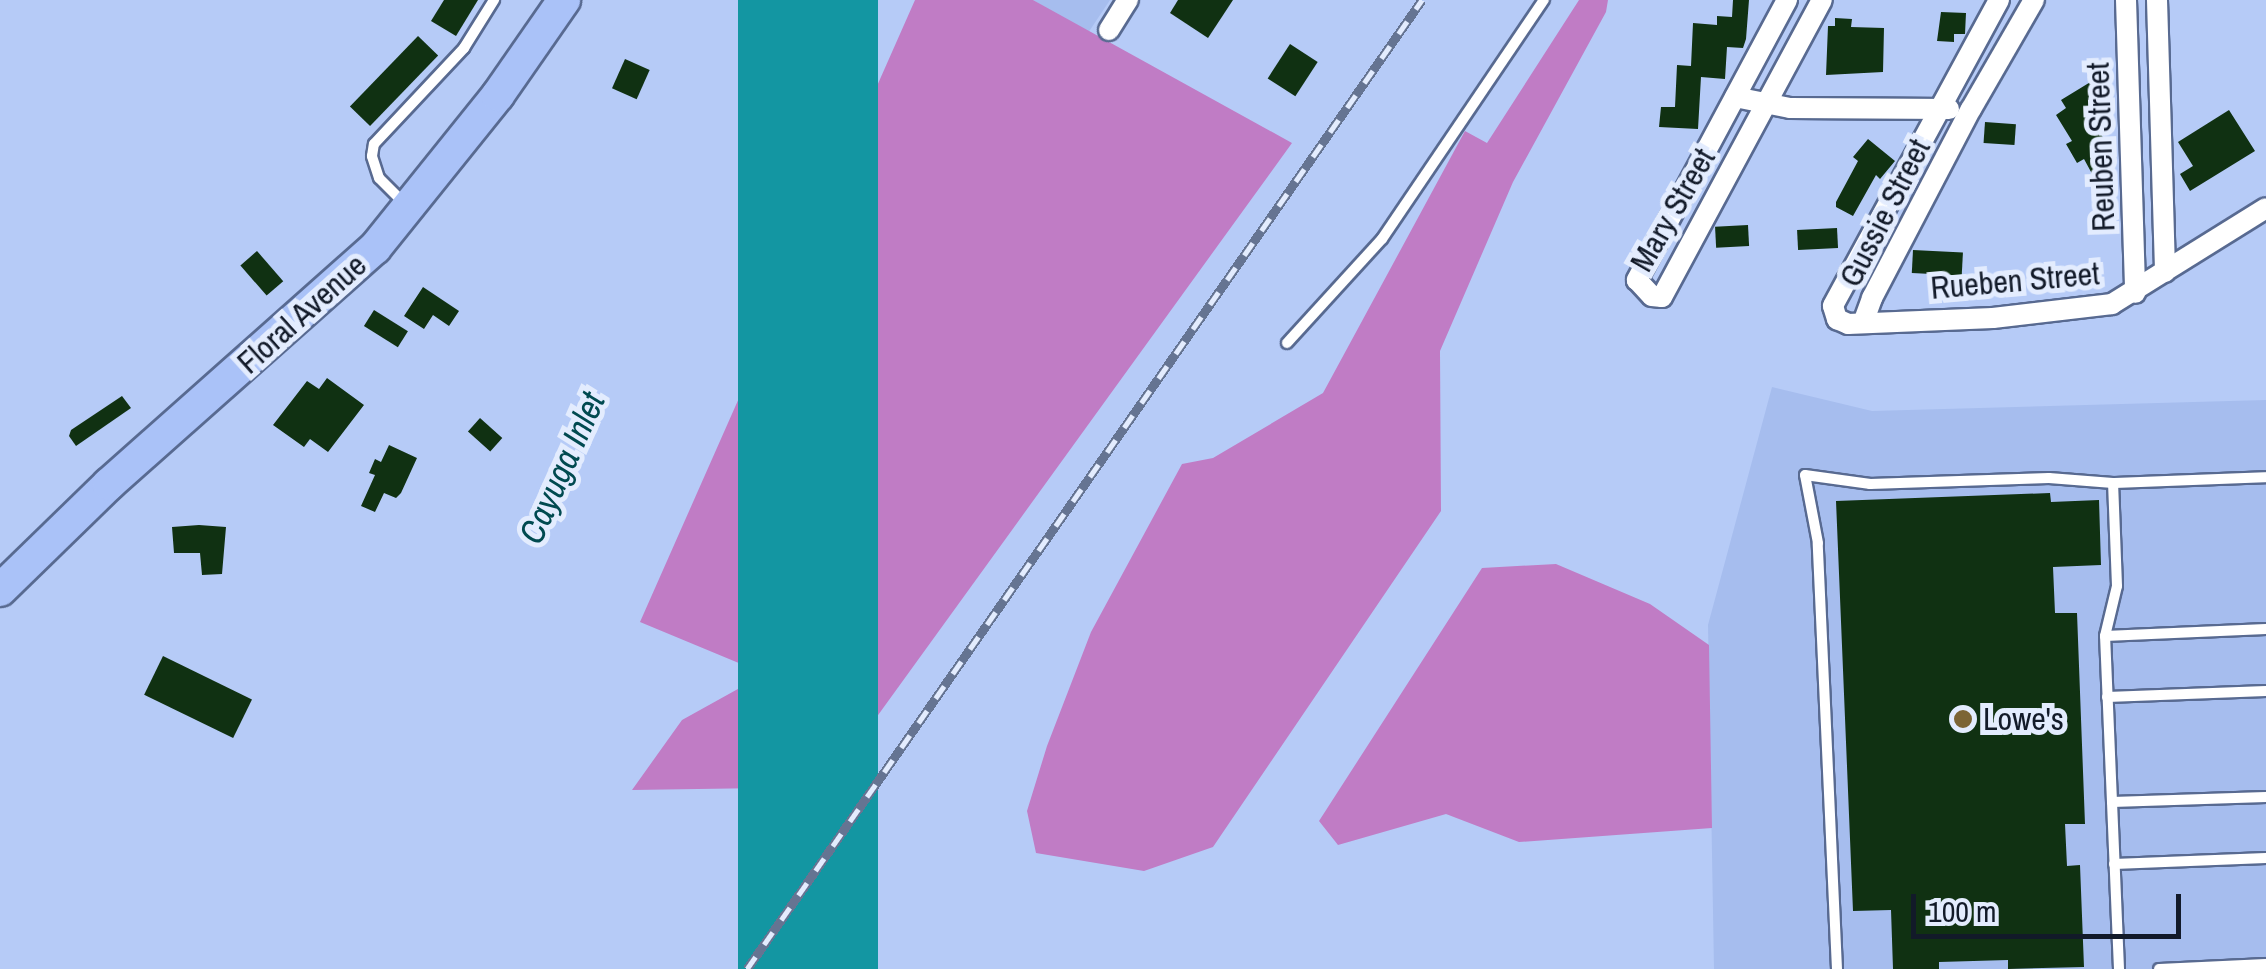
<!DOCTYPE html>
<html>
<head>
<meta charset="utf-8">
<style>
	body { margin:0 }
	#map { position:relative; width:2266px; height:969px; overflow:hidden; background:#b6cbf7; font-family:"Archivo Narrow",sans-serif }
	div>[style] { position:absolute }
	.built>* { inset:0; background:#a6bdee }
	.forest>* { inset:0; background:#c07cc5 }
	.water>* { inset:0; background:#1396a2; transform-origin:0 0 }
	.building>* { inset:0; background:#103112; transform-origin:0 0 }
	.roads { filter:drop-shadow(2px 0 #586a91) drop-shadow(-2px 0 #586a91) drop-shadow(0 2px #586a91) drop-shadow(0 -2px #586a91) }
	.service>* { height:10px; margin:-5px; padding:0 5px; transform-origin:5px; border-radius:5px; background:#fff }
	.minor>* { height:20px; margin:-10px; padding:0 10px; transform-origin:10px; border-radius:10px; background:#fff }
	.primary>* { height:32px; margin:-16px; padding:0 16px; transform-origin:16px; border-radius:16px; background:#aac2f8 }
	.rail>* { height:9px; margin-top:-4.5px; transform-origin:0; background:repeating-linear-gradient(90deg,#e3ecfe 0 15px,#657492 0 30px); box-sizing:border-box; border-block:2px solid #657492 }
	.dots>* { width:28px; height:28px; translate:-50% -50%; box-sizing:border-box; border:5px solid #e3ecfe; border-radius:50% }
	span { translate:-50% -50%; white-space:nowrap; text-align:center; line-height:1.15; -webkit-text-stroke:10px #e3ecfe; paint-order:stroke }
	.street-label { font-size:32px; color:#121a29 }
	.poi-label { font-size:32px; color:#121a29 }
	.left { translate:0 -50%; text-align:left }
	.water-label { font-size:35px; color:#014a50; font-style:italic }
	.scale { position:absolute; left:1911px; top:894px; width:270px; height:45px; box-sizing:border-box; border:5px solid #121a29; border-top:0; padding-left:12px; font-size:30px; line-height:35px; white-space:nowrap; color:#121a29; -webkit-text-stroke:8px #e3ecfe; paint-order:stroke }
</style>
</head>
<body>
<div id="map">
	<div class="built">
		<div style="clip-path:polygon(1033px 0,1110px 0,1088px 33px)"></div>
		<div style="clip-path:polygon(1772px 387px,1872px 411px,2266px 400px,2266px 969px,1714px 969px,1708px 625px)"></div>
	</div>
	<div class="forest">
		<div style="clip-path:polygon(915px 0,1033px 0,1292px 143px,826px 787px,632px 790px,682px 720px,765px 674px,640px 622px)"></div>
		<div style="clip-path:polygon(1579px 0,1608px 0,1606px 12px,1513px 182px,1440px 351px,1441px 511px,1213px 847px,1144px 871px,1036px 853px,1027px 811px,1047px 746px,1091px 632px,1182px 464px,1213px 458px,1323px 393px,1465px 131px,1487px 143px)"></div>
		<div style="clip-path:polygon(1556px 564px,1650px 604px,1709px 645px,1712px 828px,1519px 842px,1446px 814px,1338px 845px,1319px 821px,1482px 568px)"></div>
	</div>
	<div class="water">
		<div style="left:738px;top:0;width:140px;height:1058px"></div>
	</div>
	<div class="building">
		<div style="clip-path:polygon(444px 0,478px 0,456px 36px,431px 21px)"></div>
		<div style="clip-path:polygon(1178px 0,1233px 0,1208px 38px,1170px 13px)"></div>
		<div style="clip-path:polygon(1733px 0,1749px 0,1746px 39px,1743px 48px,1727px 47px,1725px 79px,1701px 77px,1698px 129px,1659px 127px,1661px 107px,1675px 107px,1677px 65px,1691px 66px,1693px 23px,1717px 25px,1717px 16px,1732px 17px)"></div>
		<div style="clip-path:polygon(1941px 12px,1966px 13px,1965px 34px,1954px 34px,1954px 42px,1937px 41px)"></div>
		<div style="clip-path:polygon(1835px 18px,1852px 19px,1851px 27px,1884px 28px,1883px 72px,1826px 75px,1828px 26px,1835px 26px)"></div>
		<div style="left:418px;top:36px;width:28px;height:98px;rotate:44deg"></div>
		<div style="left:1290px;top:44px;width:33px;height:41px;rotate:33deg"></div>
		<div style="left:625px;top:59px;width:27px;height:32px;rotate:24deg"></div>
		<div style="clip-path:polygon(2097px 78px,2109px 96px,2086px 111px,2113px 153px,2101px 160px,2117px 186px,2103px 194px,2084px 159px,2077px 163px,2066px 144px,2072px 141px,2056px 115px,2066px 108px,2061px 100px)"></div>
		<div style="clip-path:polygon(2229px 110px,2255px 151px,2190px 191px,2180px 174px,2193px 166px,2178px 142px)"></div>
		<div style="left:1985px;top:122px;width:31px;height:21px;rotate:4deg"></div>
		<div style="clip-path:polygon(1868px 139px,1895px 161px,1880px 179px,1876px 175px,1853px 216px,1836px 207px,1836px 202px,1858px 161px,1853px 157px)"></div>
		<div style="left:1748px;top:225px;width:21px;height:33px;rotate:87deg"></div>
		<div style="left:1837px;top:228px;width:20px;height:40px;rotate:87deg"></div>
		<div style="left:1913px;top:250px;width:50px;height:23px;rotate:3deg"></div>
		<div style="left:257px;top:251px;width:40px;height:22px;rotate:49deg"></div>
		<div style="clip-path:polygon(423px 287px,459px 311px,449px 326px,433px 315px,424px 329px,404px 316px)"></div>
		<div style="left:374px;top:310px;width:40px;height:19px;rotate:32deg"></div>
		<div style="clip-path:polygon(327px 378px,364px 405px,328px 452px,310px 439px,304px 447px,273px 425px,307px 381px,319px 389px)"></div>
		<div style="clip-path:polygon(122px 396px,131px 408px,76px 446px,69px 436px,71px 430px)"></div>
		<div style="left:480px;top:418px;width:30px;height:18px;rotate:42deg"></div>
		<div style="clip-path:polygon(389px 445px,417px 458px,401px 493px,396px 498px,384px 493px,375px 512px,361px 506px,375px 475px,369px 473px,375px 459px,381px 462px)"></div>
		<div style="clip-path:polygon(2050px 493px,2051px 502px,2099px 500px,2101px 565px,2053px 567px,2055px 613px,2077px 613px,2085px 824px,2065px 824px,2067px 866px,2080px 865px,2084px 967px,2008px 969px,2008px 960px,1939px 962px,1939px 969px,1893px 969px,1891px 910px,1853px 911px,1836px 501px)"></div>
		<div style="clip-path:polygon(199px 525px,226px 527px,222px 574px,202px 575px,200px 553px,174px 553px,172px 527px)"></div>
		<div style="left:163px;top:656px;width:99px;height:43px;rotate:26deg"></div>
	</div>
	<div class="roads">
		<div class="service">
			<div style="left:404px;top:203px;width:35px;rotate:-135deg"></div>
			<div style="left:379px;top:178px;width:23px;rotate:-108deg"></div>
			<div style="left:372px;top:156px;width:12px;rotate:-81deg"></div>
			<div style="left:374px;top:144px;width:132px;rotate:-46.8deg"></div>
			<div style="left:464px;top:48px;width:57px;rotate:-58deg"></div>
			<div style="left:1287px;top:343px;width:141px;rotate:-47.6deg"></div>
			<div style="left:1382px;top:239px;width:289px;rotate:-55.9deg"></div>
			<div style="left:2105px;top:636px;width:161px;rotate:-2.5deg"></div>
			<div style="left:2107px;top:697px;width:159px;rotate:-2.2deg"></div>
			<div style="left:2112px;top:802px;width:154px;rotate:-1.9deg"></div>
			<div style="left:2114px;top:864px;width:152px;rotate:-2.3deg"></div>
			<div style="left:1837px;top:969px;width:426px;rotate:-92.6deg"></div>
			<div style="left:1818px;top:543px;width:69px;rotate:-100.8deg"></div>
			<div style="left:1805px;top:475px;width:66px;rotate:7.9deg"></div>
			<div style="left:1870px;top:484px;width:179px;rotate:-1.9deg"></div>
			<div style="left:2049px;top:478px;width:64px;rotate:4.5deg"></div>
			<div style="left:2119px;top:969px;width:333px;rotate:-92.4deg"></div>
			<div style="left:2105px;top:636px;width:51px;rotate:-76.5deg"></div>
			<div style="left:2117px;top:586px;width:103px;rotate:-92.2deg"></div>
			<div style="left:2113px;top:483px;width:153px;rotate:-2.2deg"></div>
			<div style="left:2159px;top:969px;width:107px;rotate:-2.7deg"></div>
		</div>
		<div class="minor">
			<div style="left:1787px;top:0;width:318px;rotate:118.2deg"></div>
			<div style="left:1637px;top:280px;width:22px;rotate:47deg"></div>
			<div style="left:1652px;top:296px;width:10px;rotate:6deg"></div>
			<div style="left:1662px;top:297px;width:337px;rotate:-61.7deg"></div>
			<div style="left:1999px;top:0;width:348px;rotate:118.5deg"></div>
			<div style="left:1833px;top:306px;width:14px;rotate:73deg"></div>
			<div style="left:1837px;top:319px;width:12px;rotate:24deg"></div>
			<div style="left:1848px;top:324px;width:145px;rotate:-2.4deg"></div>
			<div style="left:1993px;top:318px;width:120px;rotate:-6.7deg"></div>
			<div style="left:2112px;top:304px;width:181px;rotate:-31.9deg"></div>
			<div style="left:2126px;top:0;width:293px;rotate:88.2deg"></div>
			<div style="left:2157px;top:0;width:272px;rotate:88.3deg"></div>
			<div style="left:1109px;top:30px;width:36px;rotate:-58deg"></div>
			<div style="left:1735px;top:97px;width:56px;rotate:11.3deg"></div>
			<div style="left:1790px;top:108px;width:159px;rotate:0.4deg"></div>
			<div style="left:1863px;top:323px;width:27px;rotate:-70deg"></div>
			<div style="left:1872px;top:298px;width:213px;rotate:-62.4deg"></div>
			<div style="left:1971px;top:109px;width:126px;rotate:-60deg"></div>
		</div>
		<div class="primary">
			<div style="left:0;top:590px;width:152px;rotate:-44.2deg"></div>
			<div style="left:109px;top:484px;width:356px;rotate:-41.6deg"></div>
			<div style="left:375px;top:248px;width:196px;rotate:-51.2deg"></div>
			<div style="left:498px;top:95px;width:116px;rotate:-55.2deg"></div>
		</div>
	</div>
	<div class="rail">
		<div style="left:747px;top:969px;width:1181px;rotate:-55.14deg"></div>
	</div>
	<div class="dots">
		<div style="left:1963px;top:719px;background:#7c6535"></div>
	</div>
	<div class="street-label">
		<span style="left:2101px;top:147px;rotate:-92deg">Reuben Street</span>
		<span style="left:1673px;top:210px;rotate:-60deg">Mary Street</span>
		<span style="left:1885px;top:213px;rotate:-63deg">Gussie Street</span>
		<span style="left:2015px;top:281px;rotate:-5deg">Rueben Street</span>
		<span style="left:302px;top:314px;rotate:-42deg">Floral Avenue</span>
	</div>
	<div class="poi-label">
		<span class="left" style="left:1983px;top:719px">Lowe's</span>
	</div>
	<div class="water-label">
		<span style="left:562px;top:468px;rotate:-66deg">Cayuga Inlet</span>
	</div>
	<div class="scale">100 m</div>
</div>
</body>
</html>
